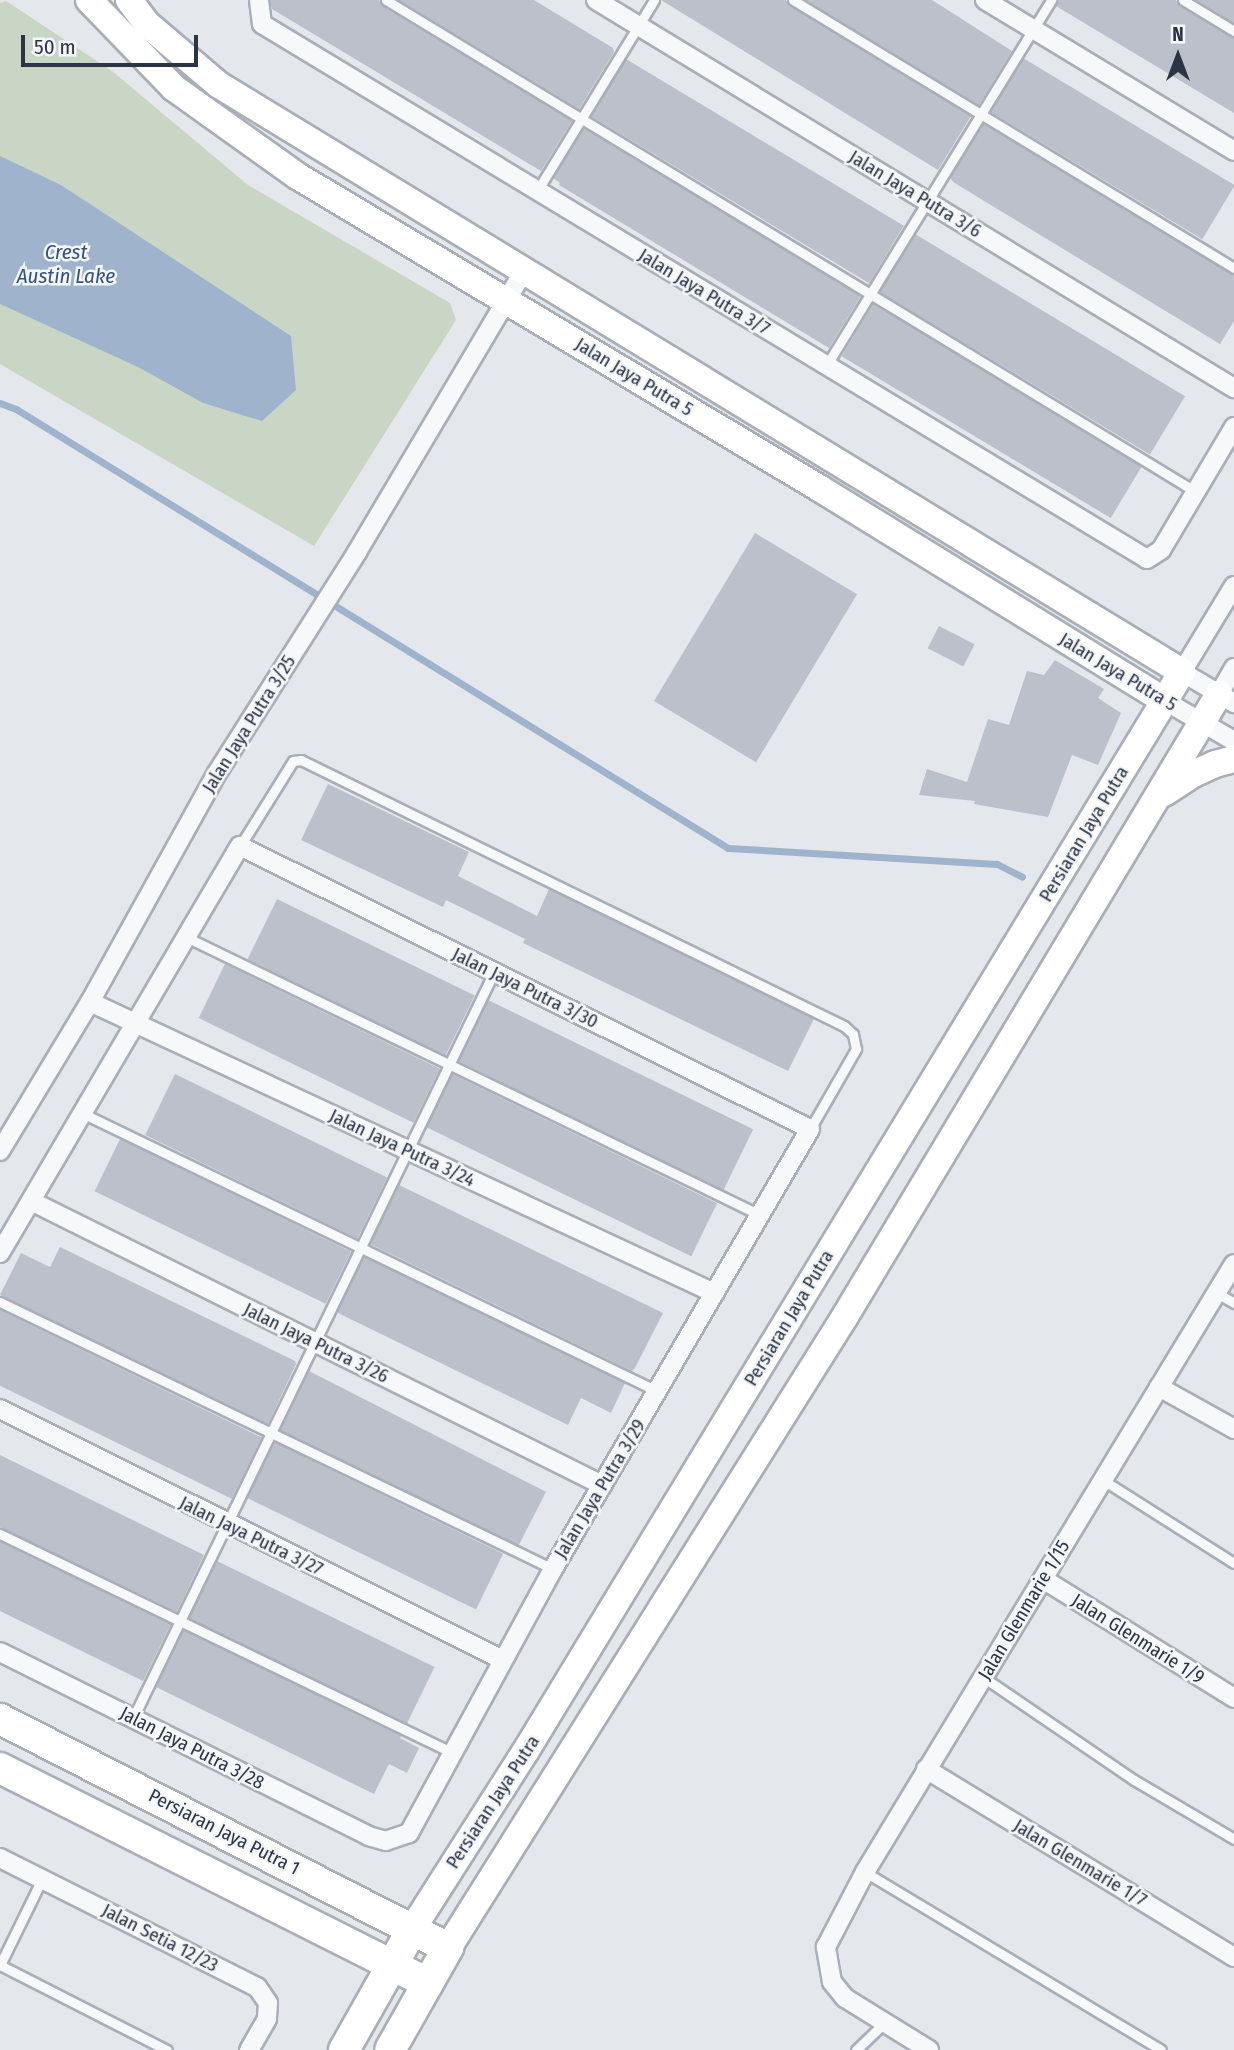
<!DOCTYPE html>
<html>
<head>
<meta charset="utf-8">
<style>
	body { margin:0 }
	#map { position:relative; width:1234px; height:2050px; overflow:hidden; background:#e4e7ec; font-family:"Fira Sans Condensed",sans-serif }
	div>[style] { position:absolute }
	.green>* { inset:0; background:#c9d6c5 }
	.water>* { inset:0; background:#9fb4cc }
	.stream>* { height:7px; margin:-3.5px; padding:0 3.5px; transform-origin:3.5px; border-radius:3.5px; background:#9fb4cc }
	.building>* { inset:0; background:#bbc0ca; transform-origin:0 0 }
	.roads { filter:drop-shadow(2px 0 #a9aeb7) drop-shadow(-2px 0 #a9aeb7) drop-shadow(0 2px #a9aeb7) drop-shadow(0 -2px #a9aeb7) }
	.lane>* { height:9px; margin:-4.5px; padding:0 4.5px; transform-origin:4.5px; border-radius:4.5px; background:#f7f8fa }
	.street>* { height:18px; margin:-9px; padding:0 9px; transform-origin:9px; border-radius:9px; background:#f7f8fa }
	.secondary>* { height:26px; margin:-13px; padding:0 13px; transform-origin:13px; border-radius:13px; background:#fff }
	.primary>* { height:30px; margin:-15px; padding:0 15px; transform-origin:15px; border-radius:15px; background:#fff }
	span { translate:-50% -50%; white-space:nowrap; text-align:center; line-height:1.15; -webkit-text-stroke:5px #f4f6f9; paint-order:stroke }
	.street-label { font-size:19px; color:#2b3445 }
	.water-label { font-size:21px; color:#34527a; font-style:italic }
	.north { position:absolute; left:1143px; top:21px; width:70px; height:70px; -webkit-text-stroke:5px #f4f6f9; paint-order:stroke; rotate:0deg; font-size:19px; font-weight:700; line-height:28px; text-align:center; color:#2b3445 }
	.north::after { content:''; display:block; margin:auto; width:24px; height:32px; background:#2b3445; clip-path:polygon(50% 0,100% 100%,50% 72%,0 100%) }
	.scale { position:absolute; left:21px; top:35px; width:177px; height:32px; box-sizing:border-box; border:4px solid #2b3445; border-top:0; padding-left:9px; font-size:21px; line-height:24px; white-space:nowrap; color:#2b3445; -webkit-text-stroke:5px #f4f6f9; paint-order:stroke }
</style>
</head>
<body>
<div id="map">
	<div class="green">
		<div style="clip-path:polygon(6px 1px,112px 71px,248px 185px,450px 303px,456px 320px,314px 546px,0 364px,0 3px)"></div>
	</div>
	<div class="water">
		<div style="clip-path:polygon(0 156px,61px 185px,291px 336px,296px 390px,262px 421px,203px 403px,138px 367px,0 304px)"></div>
	</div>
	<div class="stream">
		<div style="left:0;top:403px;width:17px;rotate:21deg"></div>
		<div style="left:16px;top:409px;width:836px;rotate:31.66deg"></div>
		<div style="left:728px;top:848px;width:269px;rotate:3.4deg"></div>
		<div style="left:997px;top:864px;width:28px;rotate:27deg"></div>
	</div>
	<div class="building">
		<div style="clip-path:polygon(270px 0,379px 0,382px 6px,572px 121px,541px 171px,272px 9px)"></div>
		<div style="clip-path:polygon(399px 0,534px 0,613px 48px,614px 52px,579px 109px)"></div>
		<div style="clip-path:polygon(661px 0,786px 0,789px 6px,971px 116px,938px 170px)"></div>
		<div style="clip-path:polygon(806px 0,932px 0,1012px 51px,979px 105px)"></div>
		<div style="clip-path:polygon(1058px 0,1176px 0,1179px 6px,1234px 38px,1234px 113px,1056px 6px)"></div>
		<div style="clip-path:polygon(1196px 0,1234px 0,1234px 23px)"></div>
		<div style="left:1023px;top:58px;width:247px;height:63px;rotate:31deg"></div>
		<div style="left:626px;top:59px;width:324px;height:67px;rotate:31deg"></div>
		<div style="clip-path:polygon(983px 124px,1234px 275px,1234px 321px,1220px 344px,953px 182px,950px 177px)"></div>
		<div style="clip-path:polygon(584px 128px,861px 296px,829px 348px,559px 185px,560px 183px,553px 178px)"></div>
		<div style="left:915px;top:234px;width:315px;height:68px;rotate:31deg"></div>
		<div style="left:873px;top:304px;width:314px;height:61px;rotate:31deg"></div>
		<div style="left:755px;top:533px;width:119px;height:196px;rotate:31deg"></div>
		<div style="left:939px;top:626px;width:40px;height:25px;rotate:27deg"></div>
		<div style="clip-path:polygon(1055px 660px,1104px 689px,1098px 698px,1121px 713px,1098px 765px,1072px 755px,1048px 817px,974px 804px,975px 801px,919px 795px,927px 769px,967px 782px,988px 719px,1009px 725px,1027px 671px,1044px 675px)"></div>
		<div style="clip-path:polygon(328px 784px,469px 852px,458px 876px,537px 916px,549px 889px,814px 1019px,788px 1071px,523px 943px,525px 939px,446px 900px,443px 907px,301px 840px)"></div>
		<div style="left:277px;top:899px;width:220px;height:67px;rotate:26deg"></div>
		<div style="left:225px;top:964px;width:239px;height:60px;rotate:26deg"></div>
		<div style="left:488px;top:1000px;width:295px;height:68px;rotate:26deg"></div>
		<div style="left:175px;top:1074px;width:236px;height:68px;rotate:26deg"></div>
		<div style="left:452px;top:1074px;width:295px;height:59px;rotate:26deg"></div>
		<div style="left:120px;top:1139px;width:257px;height:58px;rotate:26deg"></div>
		<div style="clip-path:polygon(399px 1185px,663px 1313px,635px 1368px,632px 1371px,370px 1244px)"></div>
		<div style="clip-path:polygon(60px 1247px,295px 1361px,296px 1364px,268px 1424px,0 1295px,21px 1253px,50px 1267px)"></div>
		<div style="clip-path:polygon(364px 1257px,625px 1383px,611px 1413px,581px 1398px,568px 1425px,340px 1314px,337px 1312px)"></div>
		<div style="left:0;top:1310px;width:291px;height:68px;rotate:26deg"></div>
		<div style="left:309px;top:1371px;width:266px;height:66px;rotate:27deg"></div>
		<div style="left:274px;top:1442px;width:255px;height:62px;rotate:26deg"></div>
		<div style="clip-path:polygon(0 1455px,204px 1555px,177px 1612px,0 1527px)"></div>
		<div style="clip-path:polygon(0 1542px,171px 1624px,143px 1681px,0 1611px)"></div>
		<div style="left:217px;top:1561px;width:242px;height:64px;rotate:26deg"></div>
		<div style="clip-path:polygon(183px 1630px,401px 1736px,400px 1738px,419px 1748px,407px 1773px,389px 1764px,374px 1794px,156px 1687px)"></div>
	</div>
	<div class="roads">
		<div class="lane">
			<div style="left:386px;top:0;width:948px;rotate:31.27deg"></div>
			<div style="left:793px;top:0;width:516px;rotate:31.29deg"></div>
			<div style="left:1183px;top:0;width:60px;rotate:31.3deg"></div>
			<div style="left:537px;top:191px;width:224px;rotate:-58.5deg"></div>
			<div style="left:826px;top:366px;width:430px;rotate:-58.4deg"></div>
			<div style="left:240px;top:846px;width:100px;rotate:-58.1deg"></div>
			<div style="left:293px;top:761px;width:8px;rotate:-7deg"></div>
			<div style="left:301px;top:760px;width:605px;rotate:26.1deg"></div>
			<div style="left:844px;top:1026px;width:12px;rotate:42deg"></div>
			<div style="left:853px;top:1034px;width:15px;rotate:79deg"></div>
			<div style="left:856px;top:1049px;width:92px;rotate:119.9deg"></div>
			<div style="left:186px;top:937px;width:638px;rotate:25.84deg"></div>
			<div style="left:82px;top:1113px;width:639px;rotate:25.8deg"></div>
			<div style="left:1217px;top:1293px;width:20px;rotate:30deg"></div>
			<div style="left:0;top:1302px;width:614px;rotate:25.77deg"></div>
			<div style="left:1103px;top:1480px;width:155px;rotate:32.4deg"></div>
			<div style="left:0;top:1534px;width:503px;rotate:25.8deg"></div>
			<div style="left:983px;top:1677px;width:183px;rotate:34.3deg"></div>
			<div style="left:1134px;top:1780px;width:116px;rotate:30.5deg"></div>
			<div style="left:133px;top:1718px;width:829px;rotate:-64.18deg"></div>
			<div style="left:865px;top:1872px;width:345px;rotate:31deg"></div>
			<div style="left:0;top:1965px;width:187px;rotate:27deg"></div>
			<div style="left:0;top:1965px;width:96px;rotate:-64deg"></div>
			<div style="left:856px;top:2050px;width:39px;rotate:-44deg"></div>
		</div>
		<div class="street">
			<div style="left:259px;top:0;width:24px;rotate:83deg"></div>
			<div style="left:262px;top:24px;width:1034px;rotate:31.15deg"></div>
			<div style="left:1147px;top:559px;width:17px;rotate:-33deg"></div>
			<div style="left:1161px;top:550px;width:143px;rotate:-59.3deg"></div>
			<div style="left:596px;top:0;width:747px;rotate:31.31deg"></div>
			<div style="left:985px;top:0;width:291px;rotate:31.2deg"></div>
			<div style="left:1234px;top:586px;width:100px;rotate:121.2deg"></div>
			<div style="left:1182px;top:672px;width:61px;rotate:30.8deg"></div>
			<div style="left:1219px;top:694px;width:30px;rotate:-60deg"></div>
			<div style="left:1165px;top:701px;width:80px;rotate:30.1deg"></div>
			<div style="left:90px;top:1002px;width:689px;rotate:25deg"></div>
			<div style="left:0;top:1151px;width:174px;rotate:-58.9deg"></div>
			<div style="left:90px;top:1002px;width:262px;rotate:-61deg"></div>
			<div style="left:217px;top:773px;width:262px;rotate:-57.6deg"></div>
			<div style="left:357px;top:552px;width:326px;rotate:-59.3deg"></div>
			<div style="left:31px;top:1201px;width:638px;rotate:26.44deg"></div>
			<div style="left:0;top:1253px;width:472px;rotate:-59.5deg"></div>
			<div style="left:240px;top:846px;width:636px;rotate:26.4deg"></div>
			<div style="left:810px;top:1129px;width:510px;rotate:120.29deg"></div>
			<div style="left:553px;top:1569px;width:301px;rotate:118.6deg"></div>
			<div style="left:409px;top:1833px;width:24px;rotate:161deg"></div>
			<div style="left:386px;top:1841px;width:18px;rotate:-164deg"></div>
			<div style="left:369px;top:1836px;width:412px;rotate:-153.5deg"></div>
			<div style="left:1159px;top:1387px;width:86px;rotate:29.2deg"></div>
			<div style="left:0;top:1409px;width:562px;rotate:26.52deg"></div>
			<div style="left:1043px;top:1579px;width:225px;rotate:31.9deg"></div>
			<div style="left:926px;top:1769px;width:361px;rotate:31.4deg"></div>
			<div style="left:0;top:1858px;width:288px;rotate:26.7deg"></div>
			<div style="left:257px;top:1987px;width:19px;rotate:55deg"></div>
			<div style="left:268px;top:2003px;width:16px;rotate:94deg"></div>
			<div style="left:267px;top:2019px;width:36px;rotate:120deg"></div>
			<div style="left:929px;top:2050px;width:99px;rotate:-148.2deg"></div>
			<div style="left:845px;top:1998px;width:21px;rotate:-129deg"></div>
			<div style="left:832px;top:1982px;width:36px;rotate:-100deg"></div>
			<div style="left:826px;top:1947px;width:85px;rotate:-62.5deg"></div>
			<div style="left:865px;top:1872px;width:711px;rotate:-58.75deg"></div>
		</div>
		<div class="secondary">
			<div style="left:89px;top:0;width:122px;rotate:46deg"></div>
			<div style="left:174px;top:88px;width:153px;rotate:35.5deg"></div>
			<div style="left:299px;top:177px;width:606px;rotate:30.88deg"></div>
			<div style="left:819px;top:488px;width:406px;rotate:31.6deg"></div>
			<div style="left:129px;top:0;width:30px;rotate:53deg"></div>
			<div style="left:147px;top:24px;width:94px;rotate:40.3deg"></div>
			<div style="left:219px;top:85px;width:1128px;rotate:31.36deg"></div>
			<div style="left:1182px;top:672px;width:1264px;rotate:121.31deg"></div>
			<div style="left:525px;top:1752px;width:209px;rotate:122.5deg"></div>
			<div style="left:1164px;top:793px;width:35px;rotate:-33deg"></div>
			<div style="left:1193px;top:774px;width:24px;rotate:-24deg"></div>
			<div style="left:1215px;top:764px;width:20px;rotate:-15deg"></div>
			<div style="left:448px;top:1948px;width:744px;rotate:-57.85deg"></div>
			<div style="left:844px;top:1318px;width:728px;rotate:-59deg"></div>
		</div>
		<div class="primary">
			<div style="left:0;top:1719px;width:503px;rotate:27.07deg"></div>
			<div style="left:448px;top:1948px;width:117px;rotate:119.6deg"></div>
			<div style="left:0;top:1768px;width:479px;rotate:26.7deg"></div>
			<div style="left:344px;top:2050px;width:140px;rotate:-60.5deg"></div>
		</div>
	</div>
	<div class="street-label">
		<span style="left:915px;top:194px;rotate:31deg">Jalan Jaya Putra 3/6</span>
		<span style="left:704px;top:292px;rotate:31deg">Jalan Jaya Putra 3/7</span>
		<span style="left:634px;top:377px;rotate:31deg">Jalan Jaya Putra 5</span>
		<span style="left:1118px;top:672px;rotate:31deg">Jalan Jaya Putra 5</span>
		<span style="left:249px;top:724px;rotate:-58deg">Jalan Jaya Putra 3/25</span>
		<span style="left:1084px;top:834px;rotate:-59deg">Persiaran Jaya Putra</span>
		<span style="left:525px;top:988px;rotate:26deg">Jalan Jaya Putra 3/30</span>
		<span style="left:402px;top:1148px;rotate:25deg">Jalan Jaya Putra 3/24</span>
		<span style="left:789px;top:1318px;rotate:-59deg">Persiaran Jaya Putra</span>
		<span style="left:316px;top:1343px;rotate:26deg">Jalan Jaya Putra 3/26</span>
		<span style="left:600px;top:1489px;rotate:-59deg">Jalan Jaya Putra 3/29</span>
		<span style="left:251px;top:1536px;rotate:26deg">Jalan Jaya Putra 3/27</span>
		<span style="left:1024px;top:1610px;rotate:-59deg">Jalan Glenmarie 1/15</span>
		<span style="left:1138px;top:1639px;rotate:32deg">Jalan Glenmarie 1/9</span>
		<span style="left:192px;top:1748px;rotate:27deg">Jalan Jaya Putra 3/28</span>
		<span style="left:493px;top:1802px;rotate:-57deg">Persiaran Jaya Putra</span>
		<span style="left:224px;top:1832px;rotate:27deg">Persiaran Jaya Putra 1</span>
		<span style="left:1080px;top:1863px;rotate:31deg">Jalan Glenmarie 1/7</span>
		<span style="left:160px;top:1938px;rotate:27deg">Jalan Setia 12/23</span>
	</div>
	<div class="water-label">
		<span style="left:66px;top:264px">Crest<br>Austin Lake</span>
	</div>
	<div class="north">N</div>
	<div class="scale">50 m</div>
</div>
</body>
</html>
